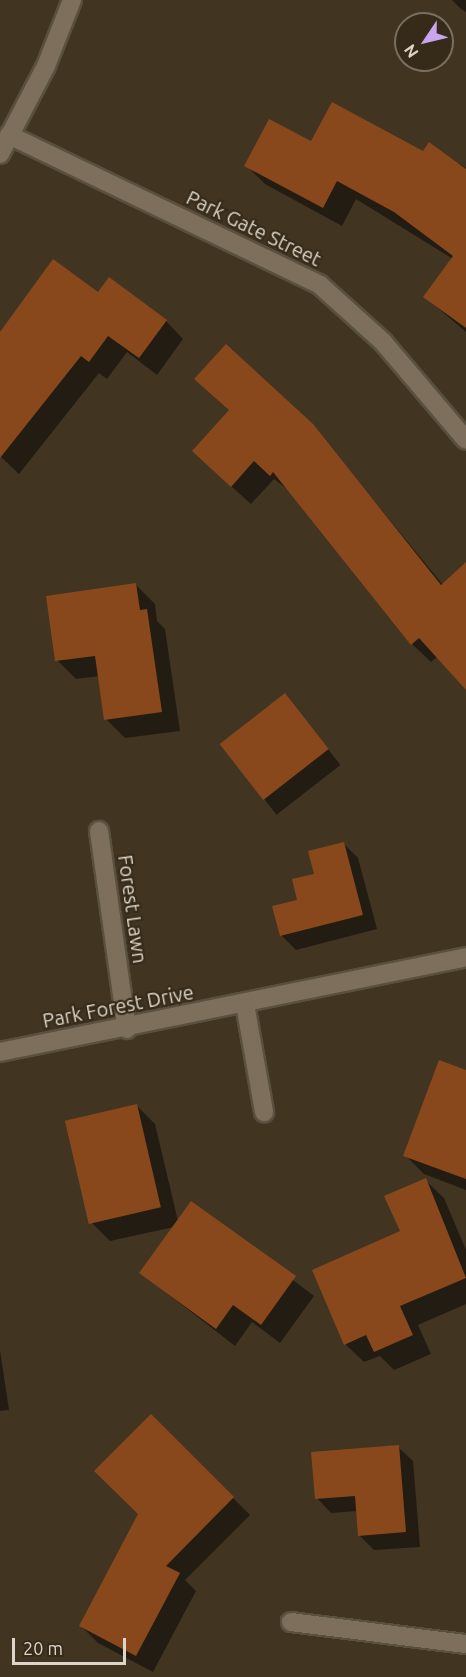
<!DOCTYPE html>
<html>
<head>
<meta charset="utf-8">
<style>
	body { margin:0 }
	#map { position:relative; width:466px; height:1677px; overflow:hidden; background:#413522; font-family:Ubuntu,sans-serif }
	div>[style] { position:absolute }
	.shadow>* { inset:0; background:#0007; transform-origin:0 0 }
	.building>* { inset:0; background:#88481c; transform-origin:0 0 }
	.roads { filter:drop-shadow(2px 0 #5a5040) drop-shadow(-2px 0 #5a5040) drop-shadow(0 2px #5a5040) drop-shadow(0 -2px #5a5040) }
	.street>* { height:18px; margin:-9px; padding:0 9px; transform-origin:9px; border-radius:9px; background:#7d6f5b }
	span { translate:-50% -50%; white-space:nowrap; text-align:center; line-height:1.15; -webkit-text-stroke:4.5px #362b19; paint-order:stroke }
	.street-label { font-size:20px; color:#ddd5ca }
	.north { position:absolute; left:394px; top:12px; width:60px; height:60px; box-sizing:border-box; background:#362b19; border:2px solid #796f60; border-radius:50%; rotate:235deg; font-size:16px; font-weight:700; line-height:24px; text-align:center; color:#ddd5ca }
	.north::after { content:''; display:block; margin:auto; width:21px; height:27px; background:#c9a5ee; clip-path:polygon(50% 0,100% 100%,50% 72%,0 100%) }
	.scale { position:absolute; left:12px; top:1638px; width:114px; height:27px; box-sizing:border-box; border:3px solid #ddd5ca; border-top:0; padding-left:8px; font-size:18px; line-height:21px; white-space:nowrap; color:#ddd5ca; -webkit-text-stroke:4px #362b19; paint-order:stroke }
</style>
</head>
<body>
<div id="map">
	<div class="shadow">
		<div style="clip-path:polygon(452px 0,466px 0,466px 12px,461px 9px)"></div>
		<div style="clip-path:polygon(311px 143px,423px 153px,429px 145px,466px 168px,466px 332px,425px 297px,453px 259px,356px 199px,342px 226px,265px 184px,246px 165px)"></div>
		<div style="clip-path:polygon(98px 294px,166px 321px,183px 339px,157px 375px,127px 352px,107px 379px,99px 373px,19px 474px,0 456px,0 334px)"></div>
		<div style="clip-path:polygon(312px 425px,443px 585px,466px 572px,466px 688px,438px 656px,431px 662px,412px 644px,291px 492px,274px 479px,251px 504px,212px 469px)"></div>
		<div style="clip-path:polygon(136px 585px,155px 604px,157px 621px,165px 629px,180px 731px,125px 738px,106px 719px,100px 676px,76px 679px,57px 660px)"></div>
		<div style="left:285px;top:694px;width:90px;height:81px;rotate:52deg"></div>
		<div style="clip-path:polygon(343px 843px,358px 858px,377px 929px,296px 950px,281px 935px,316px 875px)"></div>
		<div style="clip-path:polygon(466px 1072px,466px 1190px,424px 1174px,405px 1155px)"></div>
		<div style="clip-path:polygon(136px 1105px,155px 1124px,178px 1221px,191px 1203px,314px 1296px,280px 1343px,252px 1322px,235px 1346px,141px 1273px,174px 1227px,110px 1241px,91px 1222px)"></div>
		<div style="clip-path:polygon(425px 1180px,444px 1198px,466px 1250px,466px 1304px,418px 1325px,431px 1354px,394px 1370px,380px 1356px,364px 1362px,345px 1344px)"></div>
		<div style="clip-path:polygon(0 1350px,9px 1410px,0 1411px)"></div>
		<div style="clip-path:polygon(151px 1416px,250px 1515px,185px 1580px,196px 1591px,153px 1672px,98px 1643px,81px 1626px,140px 1514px)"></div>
		<div style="clip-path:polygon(398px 1447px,413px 1461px,420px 1547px,374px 1550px,359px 1535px,357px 1511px,331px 1513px,317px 1498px)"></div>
	</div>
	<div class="building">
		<div style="clip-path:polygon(332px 102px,423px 151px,429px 142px,466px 169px,466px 328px,423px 297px,453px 256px,394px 212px,337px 181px,323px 208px,244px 166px,269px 119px,311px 141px)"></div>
		<div style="clip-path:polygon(53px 259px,98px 292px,109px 277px,167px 320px,139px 358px,108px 336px,89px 362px,81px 356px,0 458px,0 332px)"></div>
		<div style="clip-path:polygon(226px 344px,313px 424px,441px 585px,466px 562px,466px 690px,419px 638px,411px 645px,273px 472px,270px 476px,254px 461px,231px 487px,192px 451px,229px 410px,194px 379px)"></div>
		<div style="clip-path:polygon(136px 583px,140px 610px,147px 609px,162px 712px,104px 720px,95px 656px,55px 661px,46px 596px)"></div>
		<div style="left:285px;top:693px;width:71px;height:83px;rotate:52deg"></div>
		<div style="clip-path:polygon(344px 842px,363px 915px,280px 936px,272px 906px,297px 900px,292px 879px,314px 874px,308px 851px)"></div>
		<div style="clip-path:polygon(439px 1060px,466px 1070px,466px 1179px,403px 1156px)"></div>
		<div style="left:137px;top:1104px;width:106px;height:74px;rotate:77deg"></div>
		<div style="clip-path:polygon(426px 1178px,466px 1278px,400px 1306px,413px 1335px,374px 1352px,366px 1335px,344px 1345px,312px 1270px,400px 1231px,384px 1196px)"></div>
		<div style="clip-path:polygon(191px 1201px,296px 1276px,261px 1325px,233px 1305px,216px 1329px,139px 1273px)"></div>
		<div style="clip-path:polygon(151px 1414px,234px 1497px,166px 1566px,180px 1573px,136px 1656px,79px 1626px,138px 1514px,94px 1471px)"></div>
		<div style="clip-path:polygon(399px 1445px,406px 1532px,358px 1536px,355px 1496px,315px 1499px,311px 1452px)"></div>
	</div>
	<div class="roads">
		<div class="street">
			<div style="left:9px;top:135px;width:345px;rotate:25.7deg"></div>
			<div style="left:320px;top:285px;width:85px;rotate:42.1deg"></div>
			<div style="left:383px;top:342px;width:128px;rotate:49.7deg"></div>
			<div style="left:0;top:154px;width:99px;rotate:-62.4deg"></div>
			<div style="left:46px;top:66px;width:71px;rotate:-68.5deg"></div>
			<div style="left:99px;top:831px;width:200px;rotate:82deg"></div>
			<div style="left:245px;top:1004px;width:110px;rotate:80deg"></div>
			<div style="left:0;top:1052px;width:476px;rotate:-11.5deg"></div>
			<div style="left:291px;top:1622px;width:176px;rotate:7.2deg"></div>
		</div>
	</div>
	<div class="street-label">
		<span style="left:254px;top:228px;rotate:26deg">Park Gate Street</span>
		<span style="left:133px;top:909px;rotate:82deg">Forest Lawn</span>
		<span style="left:118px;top:1006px;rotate:-11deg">Park Forest Drive</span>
	</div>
	<div class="north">N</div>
	<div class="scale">20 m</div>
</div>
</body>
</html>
